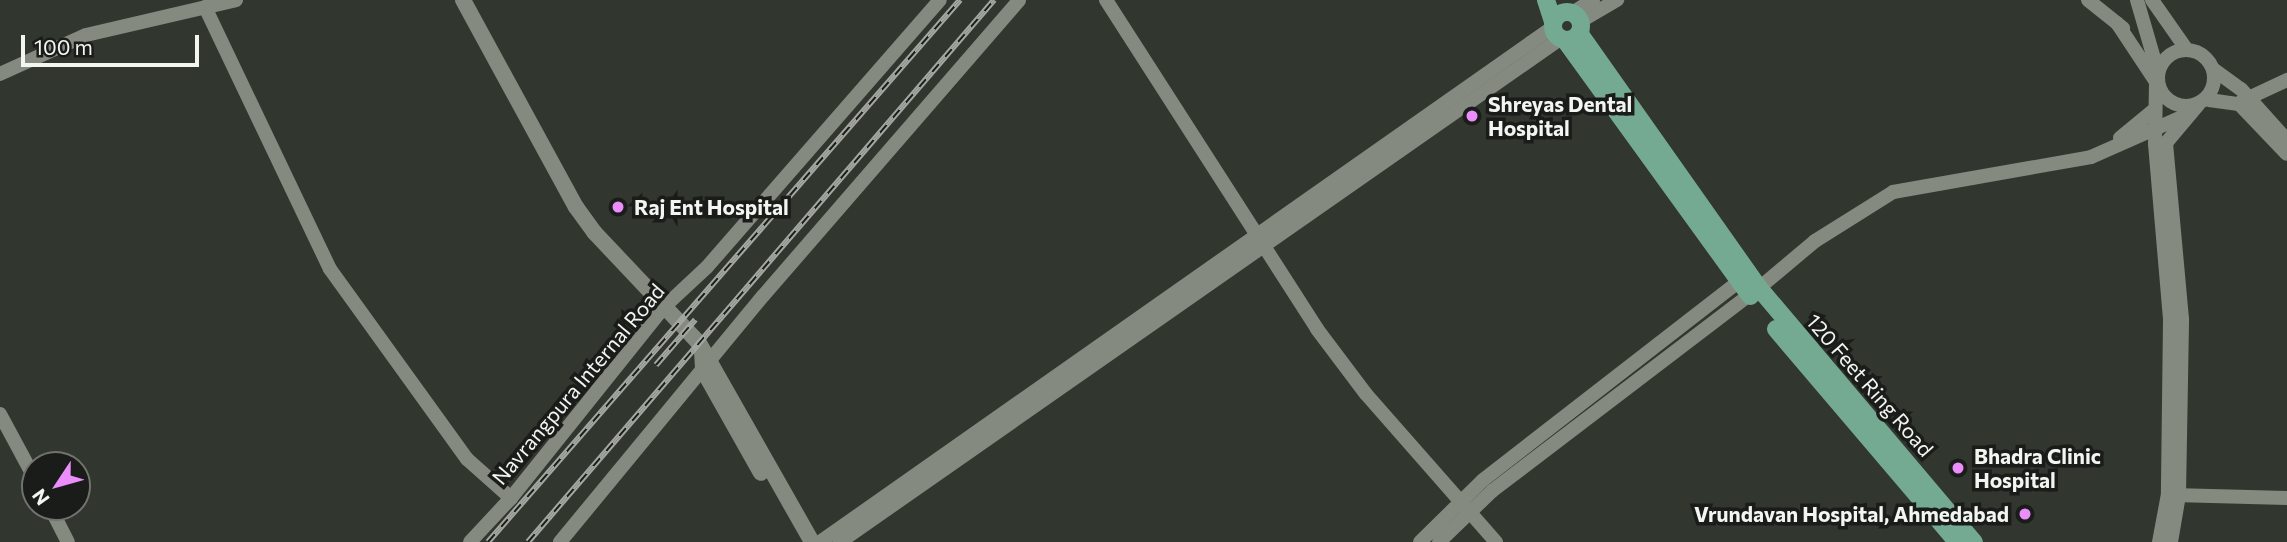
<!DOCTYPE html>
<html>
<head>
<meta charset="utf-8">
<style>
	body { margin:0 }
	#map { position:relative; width:2287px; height:542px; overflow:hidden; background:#31362e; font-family:Commissioner,sans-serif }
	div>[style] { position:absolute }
	.tertiary>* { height:14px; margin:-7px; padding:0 7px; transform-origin:7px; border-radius:7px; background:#848a80 }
	.tertiary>.ring { margin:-7px; padding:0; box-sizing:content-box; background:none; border:14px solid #848a80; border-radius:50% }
	.secondary>* { height:16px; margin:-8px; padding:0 8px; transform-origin:8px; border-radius:8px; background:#848a80 }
	.primary>* { height:18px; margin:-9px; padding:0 9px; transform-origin:9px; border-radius:9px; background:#74aa92 }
	.primary>.ring { margin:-9px; padding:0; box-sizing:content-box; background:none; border:18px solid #74aa92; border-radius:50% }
	.rail>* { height:6px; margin-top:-3px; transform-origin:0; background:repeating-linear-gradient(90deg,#1a1c19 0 10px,#a4a8a2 0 20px); box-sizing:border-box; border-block:2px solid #a4a8a2 }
	.dots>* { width:19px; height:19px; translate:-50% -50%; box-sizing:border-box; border:4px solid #1a1c19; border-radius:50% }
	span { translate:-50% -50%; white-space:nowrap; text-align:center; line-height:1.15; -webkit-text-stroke:7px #1a1c19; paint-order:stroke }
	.poi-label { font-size:21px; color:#f2f5f0; font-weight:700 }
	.left { translate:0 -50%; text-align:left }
	.right { translate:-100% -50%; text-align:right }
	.street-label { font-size:21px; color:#f2f5f0 }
	.north { position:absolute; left:21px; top:451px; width:70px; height:70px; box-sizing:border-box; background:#1a1c19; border:2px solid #70736f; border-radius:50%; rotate:234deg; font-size:19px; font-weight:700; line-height:28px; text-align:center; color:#f2f5f0 }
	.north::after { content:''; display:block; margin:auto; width:24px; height:32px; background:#eb8dfb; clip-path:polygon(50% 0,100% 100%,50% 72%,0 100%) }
	.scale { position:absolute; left:21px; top:35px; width:178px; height:32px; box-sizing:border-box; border:4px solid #f2f5f0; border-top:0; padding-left:9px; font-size:21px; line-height:24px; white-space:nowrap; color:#f2f5f0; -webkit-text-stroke:5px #1a1c19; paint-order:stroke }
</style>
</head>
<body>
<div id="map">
	<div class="tertiary">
		<div style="left:1106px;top:0;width:391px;rotate:57.3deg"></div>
		<div style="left:1317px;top:329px;width:81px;rotate:53deg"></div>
		<div style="left:1366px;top:394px;width:197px;rotate:48.7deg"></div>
		<div style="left:2088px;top:0;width:45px;rotate:38.7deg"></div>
		<div style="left:2137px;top:0;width:72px;rotate:73.8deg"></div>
		<div style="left:2152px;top:0;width:61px;rotate:55deg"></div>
		<div style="left:205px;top:7px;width:290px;rotate:64.5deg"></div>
		<div style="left:330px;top:269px;width:234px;rotate:54.2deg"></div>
		<div style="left:467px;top:459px;width:59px;rotate:41.6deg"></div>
		<div style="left:1572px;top:13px;width:25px;rotate:-32deg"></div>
		<div style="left:1581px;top:21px;width:42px;rotate:-30.3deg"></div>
		<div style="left:2117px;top:23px;width:71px;rotate:56.5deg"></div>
		<div style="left:2156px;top:82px;width:62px;rotate:90.9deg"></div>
		<div style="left:2155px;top:144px;width:177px;rotate:85.1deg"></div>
		<div style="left:2170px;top:320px;width:174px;rotate:90.7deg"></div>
		<div style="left:2168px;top:494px;width:49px;rotate:100.6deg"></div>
		<div class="ring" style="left:2158px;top:50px;width:42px;height:42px"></div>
		<div style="left:2213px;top:69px;width:34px;rotate:36deg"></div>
		<div style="left:2241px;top:89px;width:69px;rotate:48deg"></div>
		<div style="left:0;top:74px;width:94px;rotate:-24.4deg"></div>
		<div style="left:86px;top:35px;width:154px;rotate:-13.1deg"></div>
		<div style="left:2209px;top:100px;width:30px;rotate:8deg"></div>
		<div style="left:2239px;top:104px;width:69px;rotate:46.2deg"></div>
		<div style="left:2242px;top:101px;width:50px;rotate:-25deg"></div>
		<div style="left:2120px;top:138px;width:44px;rotate:-39.5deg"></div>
		<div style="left:1759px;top:288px;width:73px;rotate:-40deg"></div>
		<div style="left:1815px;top:241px;width:92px;rotate:-32.1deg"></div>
		<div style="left:1893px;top:192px;width:201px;rotate:-10deg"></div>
		<div style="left:2091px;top:157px;width:102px;rotate:-23.8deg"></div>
		<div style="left:0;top:414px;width:74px;rotate:61.7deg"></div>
		<div style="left:2173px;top:495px;width:114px;rotate:1.5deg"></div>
		<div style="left:50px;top:507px;width:39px;rotate:63deg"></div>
		<div style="left:470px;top:542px;width:60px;rotate:-47deg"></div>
		<div style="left:511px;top:498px;width:243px;rotate:-51.3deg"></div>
		<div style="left:663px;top:308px;width:60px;rotate:-43deg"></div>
		<div style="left:707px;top:267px;width:354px;rotate:-48.9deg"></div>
		<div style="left:560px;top:542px;width:319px;rotate:-50.5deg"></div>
		<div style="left:763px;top:296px;width:391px;rotate:-49.1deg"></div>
		<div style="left:820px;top:542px;width:896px;rotate:-35.09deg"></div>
		<div style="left:840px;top:542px;width:878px;rotate:-34.94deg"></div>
		<div style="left:1420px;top:542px;width:88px;rotate:-44.5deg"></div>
		<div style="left:1483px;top:480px;width:325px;rotate:-37.8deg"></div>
		<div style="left:1439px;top:542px;width:74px;rotate:-43.9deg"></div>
		<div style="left:1492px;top:491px;width:323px;rotate:-37.3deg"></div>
		<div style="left:2171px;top:542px;width:48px;rotate:-80.3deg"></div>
		<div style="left:2179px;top:495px;width:176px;rotate:-89deg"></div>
		<div style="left:2182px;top:319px;width:177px;rotate:-95.2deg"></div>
		<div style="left:2166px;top:143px;width:50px;rotate:-49.9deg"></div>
	</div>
	<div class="secondary">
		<div style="left:463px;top:0;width:236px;rotate:61.4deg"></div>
		<div style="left:576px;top:207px;width:31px;rotate:54deg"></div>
		<div style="left:594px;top:232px;width:153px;rotate:46.6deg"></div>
		<div style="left:699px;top:343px;width:229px;rotate:60.4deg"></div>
		<div style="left:702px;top:350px;width:20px;rotate:87deg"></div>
		<div style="left:703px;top:370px;width:118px;rotate:60.6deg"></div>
	</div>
	<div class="primary">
		<div style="left:1546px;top:0;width:23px;rotate:72deg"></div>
		<div class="ring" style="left:1553px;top:12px;width:10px;height:10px"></div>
		<div style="left:1579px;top:33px;width:312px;rotate:54.8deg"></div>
		<div style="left:1759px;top:288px;width:333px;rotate:49.8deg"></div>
		<div style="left:1565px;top:40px;width:316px;rotate:54.1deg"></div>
		<div style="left:1776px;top:329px;width:280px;rotate:49.6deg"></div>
	</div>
	<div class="rail">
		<div style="left:656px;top:365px;width:60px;rotate:-49.1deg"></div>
		<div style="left:488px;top:542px;width:719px;rotate:-48.95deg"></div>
		<div style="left:528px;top:542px;width:715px;rotate:-49.31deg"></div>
	</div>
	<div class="dots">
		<div style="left:1472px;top:116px;background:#eb8dfb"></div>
		<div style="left:618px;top:207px;background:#eb8dfb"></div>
		<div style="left:1958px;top:468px;background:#eb8dfb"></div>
		<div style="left:2025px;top:514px;background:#eb8dfb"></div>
	</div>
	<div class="poi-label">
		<span class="left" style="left:1488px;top:116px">Shreyas Dental<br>Hospital</span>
		<span class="left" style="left:634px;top:207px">Raj Ent Hospital</span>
		<span class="left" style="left:1974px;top:468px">Bhadra Clinic<br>Hospital</span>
		<span class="right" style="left:2009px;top:514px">Vrundavan Hospital, Ahmedabad</span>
	</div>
	<div class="street-label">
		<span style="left:578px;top:384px;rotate:-50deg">Navrangpura Internal Road</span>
		<span style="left:1870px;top:385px;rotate:49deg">120 Feet Ring Road</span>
	</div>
	<div class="north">N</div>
	<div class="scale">100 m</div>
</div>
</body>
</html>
